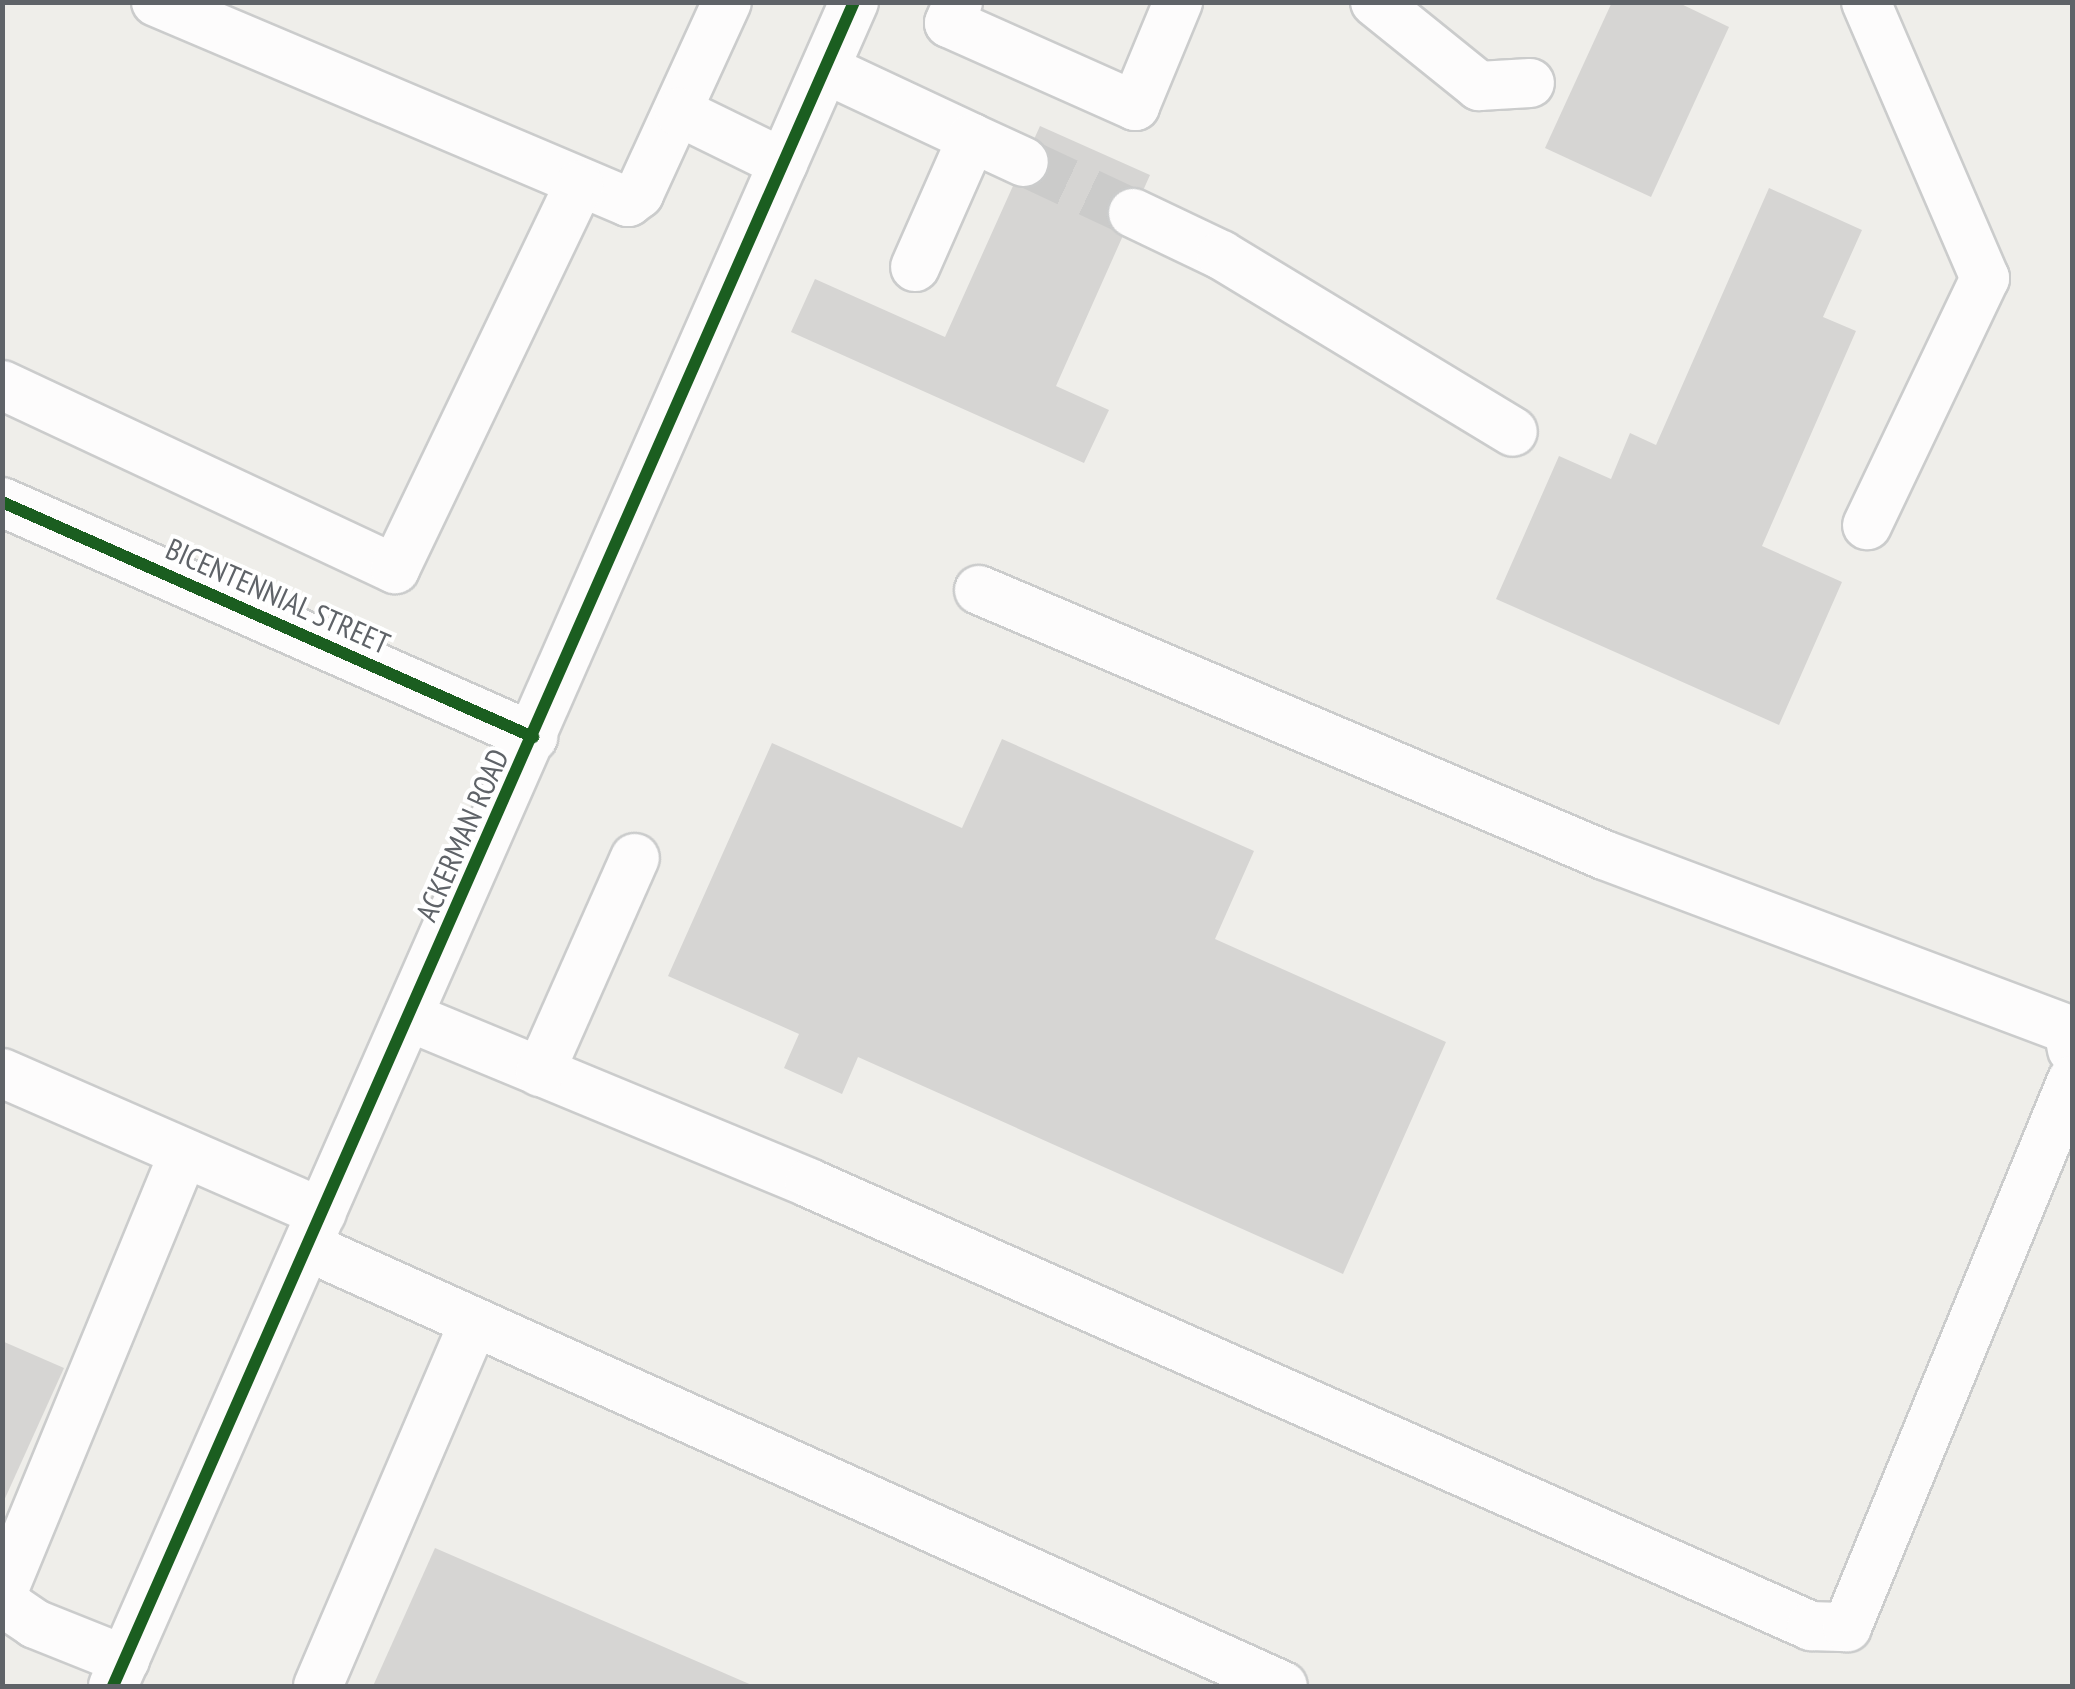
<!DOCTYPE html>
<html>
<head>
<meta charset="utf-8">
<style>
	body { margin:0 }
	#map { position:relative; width:2075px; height:1689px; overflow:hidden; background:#efeeea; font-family:"PT Sans Narrow",sans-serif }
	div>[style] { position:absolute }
	.building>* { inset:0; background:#d6d5d3 }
	.minor-tunnel>* { height:48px; margin-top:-24px; transform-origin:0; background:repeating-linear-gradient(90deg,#cbcbca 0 48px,transparent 0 72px) }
	.roads { filter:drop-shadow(2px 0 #cbcccc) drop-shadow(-2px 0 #cbcccc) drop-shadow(0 2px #cbcccc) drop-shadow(0 -2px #cbcccc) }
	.minor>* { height:48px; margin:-24px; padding:0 24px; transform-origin:24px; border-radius:24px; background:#fdfcfc }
	.cycleway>* { height:12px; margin:-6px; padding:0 6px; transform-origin:6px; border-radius:6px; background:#1b5e20 }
	span { translate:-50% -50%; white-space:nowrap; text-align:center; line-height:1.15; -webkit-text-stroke:8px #fff; paint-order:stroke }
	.street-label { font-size:30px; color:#5f6368 }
	.frame { position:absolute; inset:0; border:5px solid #5f6368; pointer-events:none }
</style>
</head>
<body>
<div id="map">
	<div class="building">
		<div style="clip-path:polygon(1612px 2px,1677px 2px,1729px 27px,1651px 197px,1545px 148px)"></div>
		<div style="clip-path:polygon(1040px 126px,1150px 175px,1056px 386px,1109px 410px,1084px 463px,791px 332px,815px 279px,945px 337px)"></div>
		<div style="clip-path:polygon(1769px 188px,1862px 230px,1823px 317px,1856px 331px,1762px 546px,1842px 582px,1779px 725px,1496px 599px,1559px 456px,1611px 479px,1630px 433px,1656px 445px)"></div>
		<div style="clip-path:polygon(1002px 739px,1254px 851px,1215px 939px,1446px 1042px,1343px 1274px,858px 1057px,842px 1094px,784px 1068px,799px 1034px,668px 976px,772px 743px,962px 828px)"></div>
		<div style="clip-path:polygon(2px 1341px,64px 1368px,2px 1505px)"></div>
		<div style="clip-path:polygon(435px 1548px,754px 1686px,373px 1686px)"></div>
	</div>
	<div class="minor-tunnel">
		<div style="left:1024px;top:162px;width:120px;rotate:25.1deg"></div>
	</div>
	<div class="roads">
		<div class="minor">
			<div style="left:156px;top:2px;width:513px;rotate:22.96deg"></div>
			<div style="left:628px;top:202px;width:14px;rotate:-36deg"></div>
			<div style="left:639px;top:194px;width:211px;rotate:-65.4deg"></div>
			<div style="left:958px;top:2px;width:23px;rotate:113deg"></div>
			<div style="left:949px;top:23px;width:204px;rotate:24deg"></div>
			<div style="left:1135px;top:106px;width:113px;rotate:-67.5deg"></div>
			<div style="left:1375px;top:2px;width:134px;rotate:38.9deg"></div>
			<div style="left:1479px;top:86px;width:51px;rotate:-3.4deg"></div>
			<div style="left:1866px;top:2px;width:301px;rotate:66.7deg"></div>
			<div style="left:1985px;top:278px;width:274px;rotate:115.5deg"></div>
			<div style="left:825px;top:69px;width:162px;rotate:25.1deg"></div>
			<div style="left:972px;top:138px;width:141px;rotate:113.8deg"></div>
			<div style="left:679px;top:112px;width:116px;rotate:26.1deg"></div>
			<div style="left:972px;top:138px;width:57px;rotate:24.8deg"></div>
			<div style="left:1133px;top:213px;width:98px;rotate:25.5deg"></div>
			<div style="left:1221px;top:255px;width:341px;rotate:31.2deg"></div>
			<div style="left:2px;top:385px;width:434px;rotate:25.1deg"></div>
			<div style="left:395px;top:569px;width:426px;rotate:-64.4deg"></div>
			<div style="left:2px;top:502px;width:581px;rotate:23.87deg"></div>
			<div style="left:979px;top:590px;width:679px;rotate:22.98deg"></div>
			<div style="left:1604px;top:855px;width:496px;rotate:20.6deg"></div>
			<div style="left:2068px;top:1029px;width:21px;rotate:79deg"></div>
			<div style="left:409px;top:1017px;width:433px;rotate:22.5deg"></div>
			<div style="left:809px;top:1183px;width:1096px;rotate:23.85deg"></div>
			<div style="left:1811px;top:1626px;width:36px;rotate:2deg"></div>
			<div style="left:1847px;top:1627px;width:591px;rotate:-67.64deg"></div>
			<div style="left:540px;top:1072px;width:234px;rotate:-66.1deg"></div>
			<div style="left:2px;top:1073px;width:349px;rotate:23.6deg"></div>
			<div style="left:308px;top:1247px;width:1069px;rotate:24.24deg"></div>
			<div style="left:2px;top:1594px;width:477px;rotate:-67.6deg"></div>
			<div style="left:2px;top:1595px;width:18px;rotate:52deg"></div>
			<div style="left:13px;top:1609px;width:27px;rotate:34deg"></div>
			<div style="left:35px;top:1624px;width:97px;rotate:21.8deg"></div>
			<div style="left:113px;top:1686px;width:1840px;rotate:-66.25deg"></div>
			<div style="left:318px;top:1686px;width:396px;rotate:-66.8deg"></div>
		</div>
	</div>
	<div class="cycleway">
		<div style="left:2px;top:502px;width:581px;rotate:23.87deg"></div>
		<div style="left:113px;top:1686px;width:1840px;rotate:-66.25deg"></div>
	</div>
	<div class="street-label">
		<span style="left:278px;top:596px;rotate:24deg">BICENTENNIAL STREET</span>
		<span style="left:462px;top:835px;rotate:-66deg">ACKERMAN ROAD</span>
	</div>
	<div class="frame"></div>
</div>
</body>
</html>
